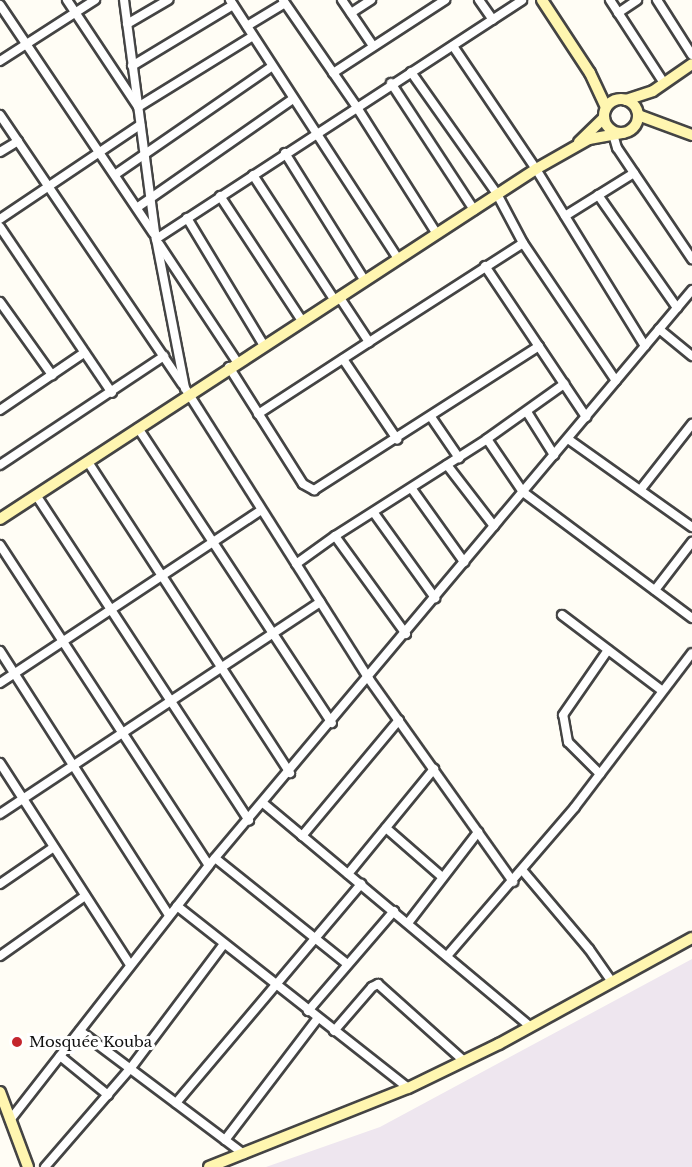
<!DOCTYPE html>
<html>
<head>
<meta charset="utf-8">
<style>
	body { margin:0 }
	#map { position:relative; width:692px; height:1167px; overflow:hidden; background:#fffdf5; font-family:"Libre Baskerville",serif }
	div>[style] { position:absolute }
	.industrial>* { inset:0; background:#eee6ef }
	.roads { filter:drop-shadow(2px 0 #444) drop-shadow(-2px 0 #444) drop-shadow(0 2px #444) drop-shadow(0 -2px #444) }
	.street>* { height:8px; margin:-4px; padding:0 4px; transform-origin:4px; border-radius:4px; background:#fff }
	.secondary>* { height:10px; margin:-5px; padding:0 5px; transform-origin:5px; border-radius:5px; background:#fff6b0 }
	.secondary>.ring { margin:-5px; padding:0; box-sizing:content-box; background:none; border:10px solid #fff6b0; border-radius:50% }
	.dots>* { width:16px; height:16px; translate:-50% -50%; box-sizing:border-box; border:3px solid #fff; border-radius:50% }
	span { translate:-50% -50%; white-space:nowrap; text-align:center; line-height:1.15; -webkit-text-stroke:6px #fff; paint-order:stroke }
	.poi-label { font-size:15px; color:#111 }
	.left { translate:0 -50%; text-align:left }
</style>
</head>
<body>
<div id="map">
	<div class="industrial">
		<div style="clip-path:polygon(692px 959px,692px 1167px,266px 1167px,380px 1127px)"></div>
	</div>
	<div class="roads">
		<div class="street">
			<div style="left:67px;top:0;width:128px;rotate:56.4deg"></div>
			<div style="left:138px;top:107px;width:135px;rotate:-31.7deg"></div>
			<div style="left:124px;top:0;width:241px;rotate:82.4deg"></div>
			<div style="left:156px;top:239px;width:152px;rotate:79deg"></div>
			<div style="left:185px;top:388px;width:344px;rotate:57.7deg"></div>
			<div style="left:369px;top:679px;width:249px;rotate:54.6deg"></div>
			<div style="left:230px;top:0;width:309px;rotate:57deg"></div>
			<div style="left:283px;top:0;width:129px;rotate:55.4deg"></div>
			<div style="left:356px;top:106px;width:151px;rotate:57.7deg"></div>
			<div style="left:342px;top:0;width:55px;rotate:56deg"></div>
			<div style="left:479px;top:0;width:24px;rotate:55deg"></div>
			<div style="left:610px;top:0;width:99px;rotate:57deg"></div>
			<div style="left:657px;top:0;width:65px;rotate:57.5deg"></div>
			<div style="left:0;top:5px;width:275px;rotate:56.1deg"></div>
			<div style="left:351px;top:13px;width:24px;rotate:-33deg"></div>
			<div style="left:618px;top:13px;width:23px;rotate:-34deg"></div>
			<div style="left:127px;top:24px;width:48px;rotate:-30.3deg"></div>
			<div style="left:247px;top:26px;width:44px;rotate:-31.2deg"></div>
			<div style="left:453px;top:46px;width:148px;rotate:56deg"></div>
			<div style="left:536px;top:169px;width:208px;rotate:58.4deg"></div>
			<div style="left:0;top:61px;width:113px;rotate:-32.7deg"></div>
			<div style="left:132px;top:66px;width:118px;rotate:-31.1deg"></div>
			<div style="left:411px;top:72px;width:149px;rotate:54.8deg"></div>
			<div style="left:497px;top:194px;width:55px;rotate:62deg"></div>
			<div style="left:523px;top:243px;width:166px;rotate:56deg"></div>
			<div style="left:333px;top:73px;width:134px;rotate:-33.1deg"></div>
			<div style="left:391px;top:83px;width:152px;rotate:56.8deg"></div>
			<div style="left:0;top:115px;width:325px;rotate:55.9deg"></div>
			<div style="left:0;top:152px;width:21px;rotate:-31deg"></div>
			<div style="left:285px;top:153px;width:151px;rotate:58deg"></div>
			<div style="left:634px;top:173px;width:104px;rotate:56deg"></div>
			<div style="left:116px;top:174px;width:188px;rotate:-34.6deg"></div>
			<div style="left:253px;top:175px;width:150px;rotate:56.9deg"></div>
			<div style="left:598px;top:195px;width:138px;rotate:55deg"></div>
			<div style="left:220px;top:196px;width:149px;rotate:56.7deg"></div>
			<div style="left:138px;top:207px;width:189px;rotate:-34.9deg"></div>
			<div style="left:565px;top:216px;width:81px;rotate:-31.9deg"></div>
			<div style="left:634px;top:173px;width:30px;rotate:-124deg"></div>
			<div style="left:617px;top:148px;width:15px;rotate:-106deg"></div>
			<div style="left:187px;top:218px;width:147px;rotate:58.9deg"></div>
			<div style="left:0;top:219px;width:169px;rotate:-33.9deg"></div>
			<div style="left:0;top:227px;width:200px;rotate:56deg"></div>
			<div style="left:156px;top:239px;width:437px;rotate:-33.1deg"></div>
			<div style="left:159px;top:244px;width:141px;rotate:56.5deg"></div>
			<div style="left:485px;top:266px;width:182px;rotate:56.2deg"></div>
			<div style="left:340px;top:298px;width:53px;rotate:56.6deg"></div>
			<div style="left:369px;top:342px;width:183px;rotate:-32.7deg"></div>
			<div style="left:0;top:302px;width:90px;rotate:54.5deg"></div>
			<div style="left:659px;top:329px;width:43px;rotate:39.3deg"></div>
			<div style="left:343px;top:359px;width:97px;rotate:56deg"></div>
			<div style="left:229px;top:367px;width:138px;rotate:57.7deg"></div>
			<div style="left:303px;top:484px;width:13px;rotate:29deg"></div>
			<div style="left:314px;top:490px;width:267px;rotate:-32.6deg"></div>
			<div style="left:0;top:410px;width:102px;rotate:-34.2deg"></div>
			<div style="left:527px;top:412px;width:51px;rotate:57.9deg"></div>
			<div style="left:258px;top:414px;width:132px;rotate:-33deg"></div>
			<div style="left:431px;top:417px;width:50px;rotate:55.7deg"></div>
			<div style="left:138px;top:428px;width:353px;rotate:56.7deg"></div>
			<div style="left:487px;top:439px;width:64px;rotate:55.8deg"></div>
			<div style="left:523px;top:492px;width:211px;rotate:36.7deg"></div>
			<div style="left:568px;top:439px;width:152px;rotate:35.4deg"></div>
			<div style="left:88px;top:462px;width:371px;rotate:57deg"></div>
			<div style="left:0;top:465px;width:197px;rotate:-33.6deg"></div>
			<div style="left:447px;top:465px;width:77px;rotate:52.4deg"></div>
			<div style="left:412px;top:489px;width:90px;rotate:54.5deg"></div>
			<div style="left:641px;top:489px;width:83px;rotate:-51.9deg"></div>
			<div style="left:36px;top:495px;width:389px;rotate:56.8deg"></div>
			<div style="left:374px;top:513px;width:105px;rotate:54.3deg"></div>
			<div style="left:335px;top:536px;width:180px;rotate:-32.5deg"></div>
			<div style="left:487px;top:439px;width:95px;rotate:-35.5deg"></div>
			<div style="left:0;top:545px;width:382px;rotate:56.9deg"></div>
			<div style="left:296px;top:564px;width:48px;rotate:-35.7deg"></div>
			<div style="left:335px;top:536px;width:121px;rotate:54.1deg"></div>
			<div style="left:655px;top:590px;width:61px;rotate:-52.4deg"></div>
			<div style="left:562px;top:615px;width:124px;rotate:37.1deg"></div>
			<div style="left:0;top:651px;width:313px;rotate:57.4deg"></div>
			<div style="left:0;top:683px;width:313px;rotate:-33.5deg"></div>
			<div style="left:0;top:763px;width:240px;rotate:57.2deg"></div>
			<div style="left:600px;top:774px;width:45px;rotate:-135deg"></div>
			<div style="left:568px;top:742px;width:27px;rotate:-100deg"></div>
			<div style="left:563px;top:715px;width:79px;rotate:-55.3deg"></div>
			<div style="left:263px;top:803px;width:348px;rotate:39.9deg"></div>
			<div style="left:0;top:814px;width:384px;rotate:-33.5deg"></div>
			<div style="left:386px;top:828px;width:73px;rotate:41.1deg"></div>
			<div style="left:302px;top:836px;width:151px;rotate:-50.1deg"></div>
			<div style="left:215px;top:858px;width:168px;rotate:38.7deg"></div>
			<div style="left:523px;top:871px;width:102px;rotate:49.8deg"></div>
			<div style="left:589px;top:949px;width:40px;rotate:55.1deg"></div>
			<div style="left:348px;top:874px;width:136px;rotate:-50.7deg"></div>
			<div style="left:0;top:884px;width:65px;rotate:-34.4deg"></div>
			<div style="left:177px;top:906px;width:294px;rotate:38.2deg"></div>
			<div style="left:408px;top:923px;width:115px;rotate:-52.4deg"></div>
			<div style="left:0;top:956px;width:104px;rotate:-35.2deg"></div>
			<div style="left:447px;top:956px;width:196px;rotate:-49.3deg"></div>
			<div style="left:575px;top:807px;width:193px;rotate:-52.8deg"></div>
			<div style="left:308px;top:1011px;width:132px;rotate:-49.3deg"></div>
			<div style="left:80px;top:1031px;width:205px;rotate:36.9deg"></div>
			<div style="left:334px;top:1031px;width:58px;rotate:-49.2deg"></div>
			<div style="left:372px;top:987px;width:7px;rotate:-27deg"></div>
			<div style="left:378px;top:984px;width:115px;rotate:41.8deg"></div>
			<div style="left:60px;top:1056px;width:62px;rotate:39.1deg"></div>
			<div style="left:176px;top:1103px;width:287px;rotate:-49.8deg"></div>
			<div style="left:10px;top:1120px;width:323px;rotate:-52deg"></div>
			<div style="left:209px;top:865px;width:751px;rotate:-49.97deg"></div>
			<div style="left:225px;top:1140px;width:153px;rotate:-52.7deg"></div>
			<div style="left:45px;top:1167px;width:130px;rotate:-49.1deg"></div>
			<div style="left:130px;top:1069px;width:155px;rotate:-53.1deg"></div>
		</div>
		<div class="secondary">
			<div style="left:542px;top:0;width:87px;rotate:56.7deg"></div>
			<div style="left:590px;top:73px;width:38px;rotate:65deg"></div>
			<div class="ring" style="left:604px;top:99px;width:24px;height:24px"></div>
			<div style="left:626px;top:100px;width:28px;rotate:-18deg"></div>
			<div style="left:653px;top:91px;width:47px;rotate:-34.7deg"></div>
			<div style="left:638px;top:115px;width:58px;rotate:20.3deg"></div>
			<div style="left:579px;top:142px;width:35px;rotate:-44deg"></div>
			<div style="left:0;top:519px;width:640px;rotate:-33.14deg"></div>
			<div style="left:536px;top:169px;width:61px;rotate:-29.5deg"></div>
			<div style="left:589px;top:139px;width:35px;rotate:-10deg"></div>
			<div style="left:0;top:1092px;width:80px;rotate:69.5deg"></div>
			<div style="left:209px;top:1167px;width:214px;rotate:-21.7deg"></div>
			<div style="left:408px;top:1088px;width:101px;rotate:-25.8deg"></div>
			<div style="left:499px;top:1044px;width:220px;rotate:-28.8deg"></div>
		</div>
	</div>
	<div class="dots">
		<div style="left:17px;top:1042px;background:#c4262e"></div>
	</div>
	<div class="poi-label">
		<span class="left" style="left:29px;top:1042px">Mosquée Kouba</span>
	</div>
</div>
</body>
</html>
